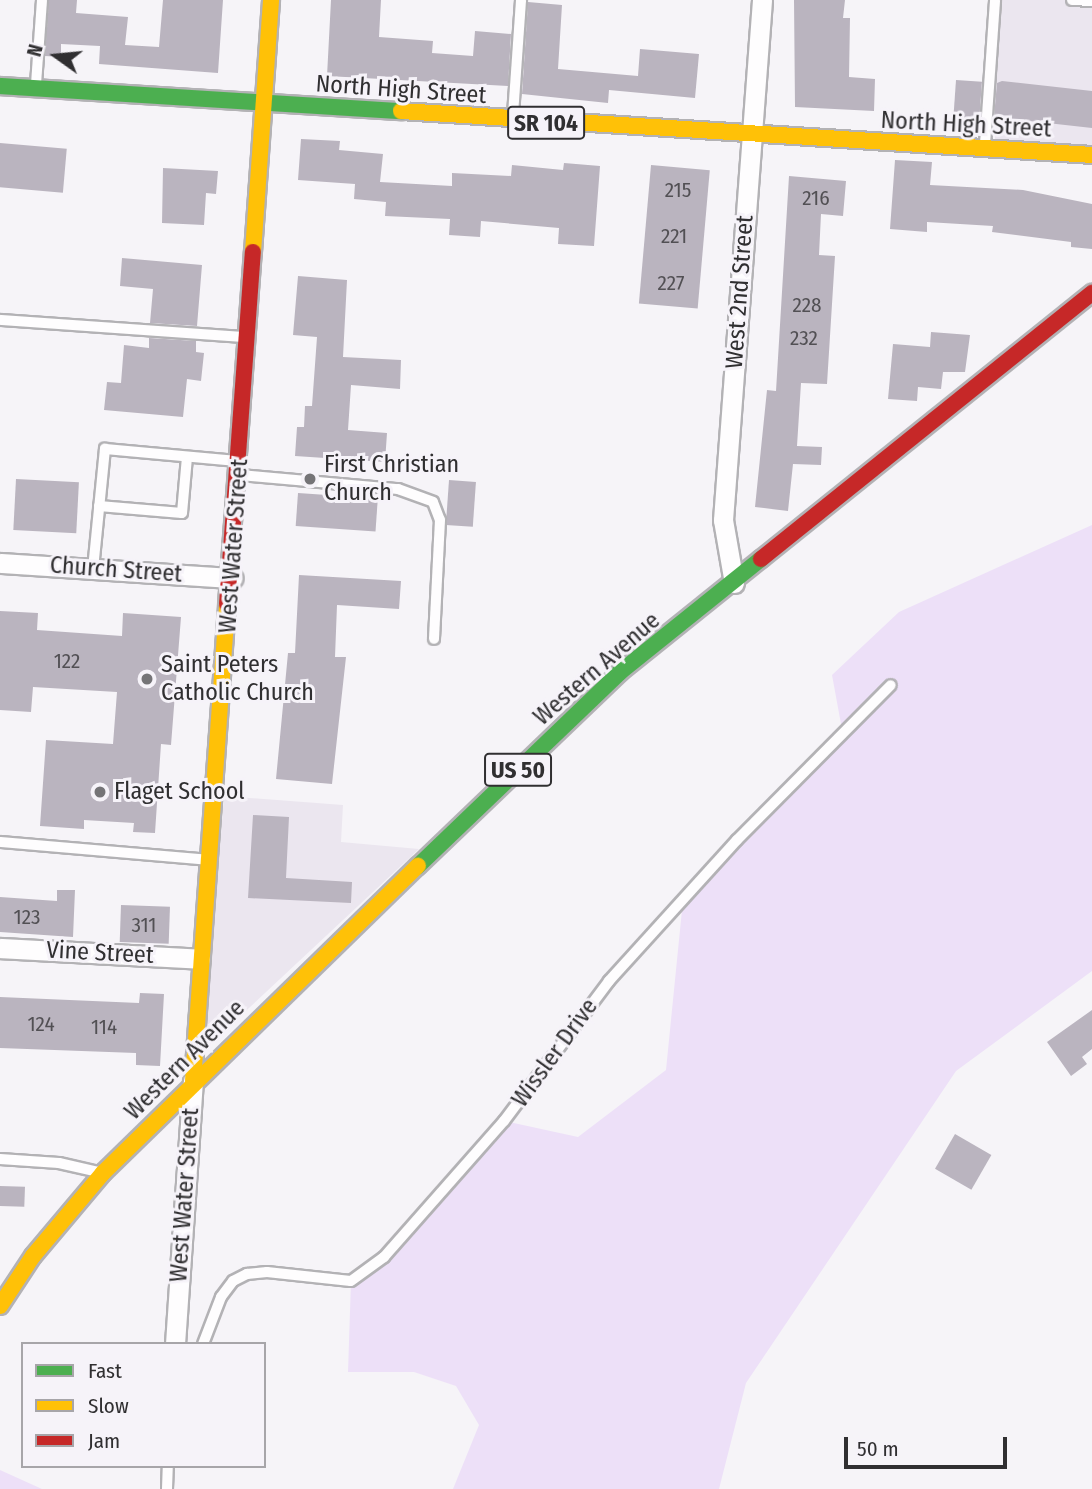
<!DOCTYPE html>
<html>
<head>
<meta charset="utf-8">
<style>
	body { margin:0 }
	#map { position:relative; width:1092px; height:1489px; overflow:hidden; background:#f6f4f8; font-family:"Fira Sans Condensed",sans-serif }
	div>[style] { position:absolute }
	.built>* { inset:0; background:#ebe6ef; transform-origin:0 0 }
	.green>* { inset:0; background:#ede0f8 }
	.building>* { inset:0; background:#bab4bf; transform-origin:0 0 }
	.roads { filter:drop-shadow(2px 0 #b3b2b5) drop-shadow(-2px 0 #b3b2b5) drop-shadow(0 2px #b3b2b5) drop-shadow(0 -2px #b3b2b5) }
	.lane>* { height:10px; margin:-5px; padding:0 5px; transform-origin:5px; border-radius:5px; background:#fefdfe }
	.street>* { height:19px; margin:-9.5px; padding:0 9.5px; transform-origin:9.5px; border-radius:9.5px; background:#fefdfe }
	.fast>* { height:16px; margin:-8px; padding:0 8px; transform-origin:8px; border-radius:8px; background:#4caf50 }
	.slow>* { height:16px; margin:-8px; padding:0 8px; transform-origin:8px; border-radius:8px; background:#ffc107 }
	.jam>* { height:16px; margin:-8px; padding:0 8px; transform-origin:8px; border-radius:8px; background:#c62828 }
	.dots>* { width:19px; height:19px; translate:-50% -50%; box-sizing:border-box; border:4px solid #f6f3f9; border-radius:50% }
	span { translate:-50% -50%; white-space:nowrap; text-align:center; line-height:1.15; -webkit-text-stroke:6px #f6f3f9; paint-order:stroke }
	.number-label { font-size:21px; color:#525054 }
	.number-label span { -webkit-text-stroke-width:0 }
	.shield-label span { padding:2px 5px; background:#f6f3f9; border:2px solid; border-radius:5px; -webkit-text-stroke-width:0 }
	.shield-label { font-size:23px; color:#302f31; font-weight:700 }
	.street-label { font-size:24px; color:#302f31 }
	.poi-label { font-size:24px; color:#302f31 }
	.left { translate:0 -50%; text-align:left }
	.legend { position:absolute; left:21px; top:1342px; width:245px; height:126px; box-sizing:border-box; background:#f6f3f9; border:2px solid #a7a5a9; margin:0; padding:9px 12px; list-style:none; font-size:21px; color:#302f31 }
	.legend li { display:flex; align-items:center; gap:14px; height:35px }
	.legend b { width:35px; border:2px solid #a7a5a9 }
	.north { position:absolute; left:21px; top:21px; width:70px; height:70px; -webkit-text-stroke:5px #f6f3f9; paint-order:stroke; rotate:285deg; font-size:19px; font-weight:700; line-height:28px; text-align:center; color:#302f31 }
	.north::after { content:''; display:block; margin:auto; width:24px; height:32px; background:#302f31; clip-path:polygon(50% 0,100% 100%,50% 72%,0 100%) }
	.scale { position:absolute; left:844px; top:1437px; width:163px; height:32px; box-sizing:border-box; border:4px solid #302f31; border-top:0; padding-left:9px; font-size:21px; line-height:24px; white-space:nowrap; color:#302f31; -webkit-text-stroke:5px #f6f3f9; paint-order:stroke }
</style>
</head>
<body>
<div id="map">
	<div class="built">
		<div style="left:995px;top:0;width:97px;height:148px"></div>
		<div style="clip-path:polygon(224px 796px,343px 805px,341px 842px,419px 849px,204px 1050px)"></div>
	</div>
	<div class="green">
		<div style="clip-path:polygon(1092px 525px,1092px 971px,956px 1071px,746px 1383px,719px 1489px,453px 1489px,479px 1425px,456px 1386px,414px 1372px,348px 1372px,351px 1281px,362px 1276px,504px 1121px,578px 1137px,666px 1070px,683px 900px,843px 735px,832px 675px,899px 612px)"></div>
		<div style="clip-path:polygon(0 1470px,42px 1489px,52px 1489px,0 1489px)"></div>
	</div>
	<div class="building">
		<div style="clip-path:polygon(49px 0,77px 0,76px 13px,128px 17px,125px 45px,159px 47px,163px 0,223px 0,218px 73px,99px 64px,100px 46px,61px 44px,61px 57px,45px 56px)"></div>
		<div style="clip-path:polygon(331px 0,381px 0,379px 37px,433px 41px,432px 53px,473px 56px,475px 31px,511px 34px,508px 86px,327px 76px)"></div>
		<div style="clip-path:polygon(794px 0,845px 0,843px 18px,850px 18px,849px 77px,875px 79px,874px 111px,795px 107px)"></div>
		<div style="clip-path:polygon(528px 2px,562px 5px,558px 69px,638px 76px,640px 49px,699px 54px,695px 98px,609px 90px,608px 103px,522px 94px)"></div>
		<div style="left:956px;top:80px;width:26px;height:38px;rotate:4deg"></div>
		<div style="clip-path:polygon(1002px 81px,1092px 91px,1092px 128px,994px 117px,997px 83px)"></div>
		<div style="clip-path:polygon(301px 139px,340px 141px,339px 150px,383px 154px,380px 182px,452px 186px,452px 173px,511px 176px,512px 165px,563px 170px,564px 163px,600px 166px,594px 246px,558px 244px,559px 228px,481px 221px,480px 237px,449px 235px,450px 219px,385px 216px,386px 202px,354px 199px,355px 184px,298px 180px)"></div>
		<div style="left:0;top:143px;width:67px;height:44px;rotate:5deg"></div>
		<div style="clip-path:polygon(895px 160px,932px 162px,930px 185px,1023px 190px,1092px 204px,1092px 249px,1071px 247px,1071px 242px,992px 232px,993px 226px,927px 222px,927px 232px,890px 229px)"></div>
		<div style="left:651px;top:165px;width:59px;height:139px;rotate:5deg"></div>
		<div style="clip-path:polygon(163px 168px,218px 171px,216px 194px,206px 193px,204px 225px,162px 223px)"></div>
		<div style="clip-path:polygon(789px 176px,846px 181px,843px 216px,821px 214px,819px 255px,835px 256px,827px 384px,801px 383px,797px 446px,822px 447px,821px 465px,793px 464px,788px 511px,755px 507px,767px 390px,776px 391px)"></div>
		<div style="clip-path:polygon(122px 258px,202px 265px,197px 326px,150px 323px,153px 289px,120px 286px)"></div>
		<div style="clip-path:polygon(298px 276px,347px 280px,343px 357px,401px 360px,400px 389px,351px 385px,348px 430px,387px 433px,385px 462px,295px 456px,297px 427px,304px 427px,305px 406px,312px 406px,317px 337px,293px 335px)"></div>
		<div style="clip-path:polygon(931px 332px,970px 335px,965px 372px,943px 372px,941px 389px,918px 387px,917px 401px,888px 399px,893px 344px,930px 347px)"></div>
		<div style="clip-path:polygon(149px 338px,196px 341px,196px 352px,204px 353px,201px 381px,187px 379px,183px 417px,104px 410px,107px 382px,121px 383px,124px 345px,149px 348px)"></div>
		<div style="left:16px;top:479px;width:63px;height:51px;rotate:3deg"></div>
		<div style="left:449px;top:480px;width:27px;height:45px;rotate:4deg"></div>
		<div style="left:298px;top:493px;width:80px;height:33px;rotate:4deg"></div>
		<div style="clip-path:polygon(299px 575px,401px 581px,399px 609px,337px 605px,335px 657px,346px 657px,332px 784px,276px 779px,288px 653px,295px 653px)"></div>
		<div style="clip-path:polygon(0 611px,38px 613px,37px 630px,122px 636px,123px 613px,181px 617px,171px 745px,161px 744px,155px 833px,133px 832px,134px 823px,84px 820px,84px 829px,40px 826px,46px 740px,113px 744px,117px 692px,33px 687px,31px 712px,0 710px)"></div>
		<div style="clip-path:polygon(253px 815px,289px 817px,286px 878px,352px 882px,351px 903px,248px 898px)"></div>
		<div style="clip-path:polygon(57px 890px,75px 890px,73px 937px,0 932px,0 897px,57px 901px)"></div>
		<div style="left:121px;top:905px;width:49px;height:37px;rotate:2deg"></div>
		<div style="clip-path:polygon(140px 993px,164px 994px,160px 1066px,136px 1065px,136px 1053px,0 1048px,0 997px,139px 1003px)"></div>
		<div style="clip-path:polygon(1092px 1010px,1092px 1049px,1082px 1057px,1087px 1064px,1071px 1076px,1047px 1042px)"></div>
		<div style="left:955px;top:1134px;width:42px;height:40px;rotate:30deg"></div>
		<div style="left:0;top:1186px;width:25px;height:20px;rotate:2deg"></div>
	</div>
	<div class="roads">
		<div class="lane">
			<div style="left:1072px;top:0;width:20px;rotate:3deg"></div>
			<div style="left:36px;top:84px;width:84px;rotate:-85.9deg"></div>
			<div style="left:513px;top:115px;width:115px;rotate:-86deg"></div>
			<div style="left:985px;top:144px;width:144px;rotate:-86deg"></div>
			<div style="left:0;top:320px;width:246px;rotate:4deg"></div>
			<div style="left:240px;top:475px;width:159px;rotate:5.1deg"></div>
			<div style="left:398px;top:489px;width:37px;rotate:20deg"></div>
			<div style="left:433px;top:502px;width:19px;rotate:69deg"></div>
			<div style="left:440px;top:520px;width:119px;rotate:92.9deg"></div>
			<div style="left:99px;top:506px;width:83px;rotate:4.8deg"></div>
			<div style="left:182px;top:513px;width:56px;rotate:-84.9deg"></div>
			<div style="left:93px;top:569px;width:121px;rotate:-84.3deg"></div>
			<div style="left:105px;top:449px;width:133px;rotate:5.2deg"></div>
			<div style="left:0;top:842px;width:209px;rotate:4.9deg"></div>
			<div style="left:0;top:1159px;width:59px;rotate:3.9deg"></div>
			<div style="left:59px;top:1163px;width:41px;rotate:12.7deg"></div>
			<div style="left:203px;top:1344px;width:50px;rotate:-69deg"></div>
			<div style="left:221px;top:1297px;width:20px;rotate:-53deg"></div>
			<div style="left:233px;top:1281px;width:16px;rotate:-27deg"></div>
			<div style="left:247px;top:1274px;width:20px;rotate:-6deg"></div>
			<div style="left:267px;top:1272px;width:84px;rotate:6.1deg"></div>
			<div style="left:351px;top:1281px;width:41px;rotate:-36deg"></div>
			<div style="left:384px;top:1257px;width:181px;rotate:-48.6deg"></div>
			<div style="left:504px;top:1121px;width:175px;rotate:-53.1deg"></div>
			<div style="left:609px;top:981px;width:190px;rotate:-47.8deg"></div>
			<div style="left:737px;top:840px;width:218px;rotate:-45.2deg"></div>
			<div style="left:167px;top:1489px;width:23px;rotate:-88deg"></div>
		</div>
		<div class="street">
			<div style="left:0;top:563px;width:233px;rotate:3.7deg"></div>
			<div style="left:734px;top:583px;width:64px;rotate:-99.9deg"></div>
			<div style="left:723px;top:520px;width:521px;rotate:-85.71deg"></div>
			<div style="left:0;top:948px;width:200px;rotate:3.1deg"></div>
			<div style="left:175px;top:1344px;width:264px;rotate:-86.1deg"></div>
		</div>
		<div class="fast">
			<div style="left:0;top:86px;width:402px;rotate:3.6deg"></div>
			<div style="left:418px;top:866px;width:279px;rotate:-43.8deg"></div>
			<div style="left:619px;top:673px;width:182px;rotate:-38.8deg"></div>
		</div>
		<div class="slow">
			<div style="left:401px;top:111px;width:692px;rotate:3.64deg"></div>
			<div style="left:253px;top:252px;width:253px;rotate:-85.9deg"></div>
			<div style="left:193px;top:1081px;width:478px;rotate:-85.9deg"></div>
			<div style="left:0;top:1306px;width:60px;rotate:-56.6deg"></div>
			<div style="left:33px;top:1256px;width:109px;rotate:-49.9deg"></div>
			<div style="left:103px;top:1173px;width:440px;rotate:-44.3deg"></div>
		</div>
		<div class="jam">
			<div style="left:761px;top:559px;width:425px;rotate:-38.8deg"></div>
			<div style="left:227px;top:604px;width:353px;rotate:-85.8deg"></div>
		</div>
	</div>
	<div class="dots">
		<div style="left:310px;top:479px;background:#757477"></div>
		<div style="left:147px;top:679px;background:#757477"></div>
		<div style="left:100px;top:792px;background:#757477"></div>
	</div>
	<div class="number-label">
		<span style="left:678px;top:190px">215</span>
		<span style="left:816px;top:198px">216</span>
		<span style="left:674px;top:236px">221</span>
		<span style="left:671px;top:283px">227</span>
		<span style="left:807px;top:305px">228</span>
		<span style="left:804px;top:338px">232</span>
		<span style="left:67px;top:661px">122</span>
		<span style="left:27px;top:917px">123</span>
		<span style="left:144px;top:925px">311</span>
		<span style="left:41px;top:1024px">124</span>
		<span style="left:104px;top:1027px">114</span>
	</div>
	<div class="shield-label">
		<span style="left:546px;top:123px">SR 104</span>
		<span style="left:518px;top:770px">US 50</span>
	</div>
	<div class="street-label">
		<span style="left:401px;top:90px;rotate:4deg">North High Street</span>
		<span style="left:966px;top:125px;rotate:3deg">North High Street</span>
		<span style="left:740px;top:292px;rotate:-86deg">West 2nd Street</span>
		<span style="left:234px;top:546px;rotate:-86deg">West Water Street</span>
		<span style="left:116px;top:570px;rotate:4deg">Church Street</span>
		<span style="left:597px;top:669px;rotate:-41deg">Western Avenue</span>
		<span style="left:100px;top:953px;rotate:3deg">Vine Street</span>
		<span style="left:555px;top:1053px;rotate:-54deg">Wissler Drive</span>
		<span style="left:185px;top:1060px;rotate:-45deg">Western Avenue</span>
		<span style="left:185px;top:1195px;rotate:-86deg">West Water Street</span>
	</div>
	<div class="poi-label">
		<span class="left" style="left:324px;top:479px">First Christian<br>Church</span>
		<span class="left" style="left:161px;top:679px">Saint Peters<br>Catholic Church</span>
		<span class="left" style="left:114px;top:792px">Flaget School</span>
	</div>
	<ul class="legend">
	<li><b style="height:9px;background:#4caf50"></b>Fast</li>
	<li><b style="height:9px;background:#ffc107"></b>Slow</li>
	<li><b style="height:9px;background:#c62828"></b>Jam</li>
	</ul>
	<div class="north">N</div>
	<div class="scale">50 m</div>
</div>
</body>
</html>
